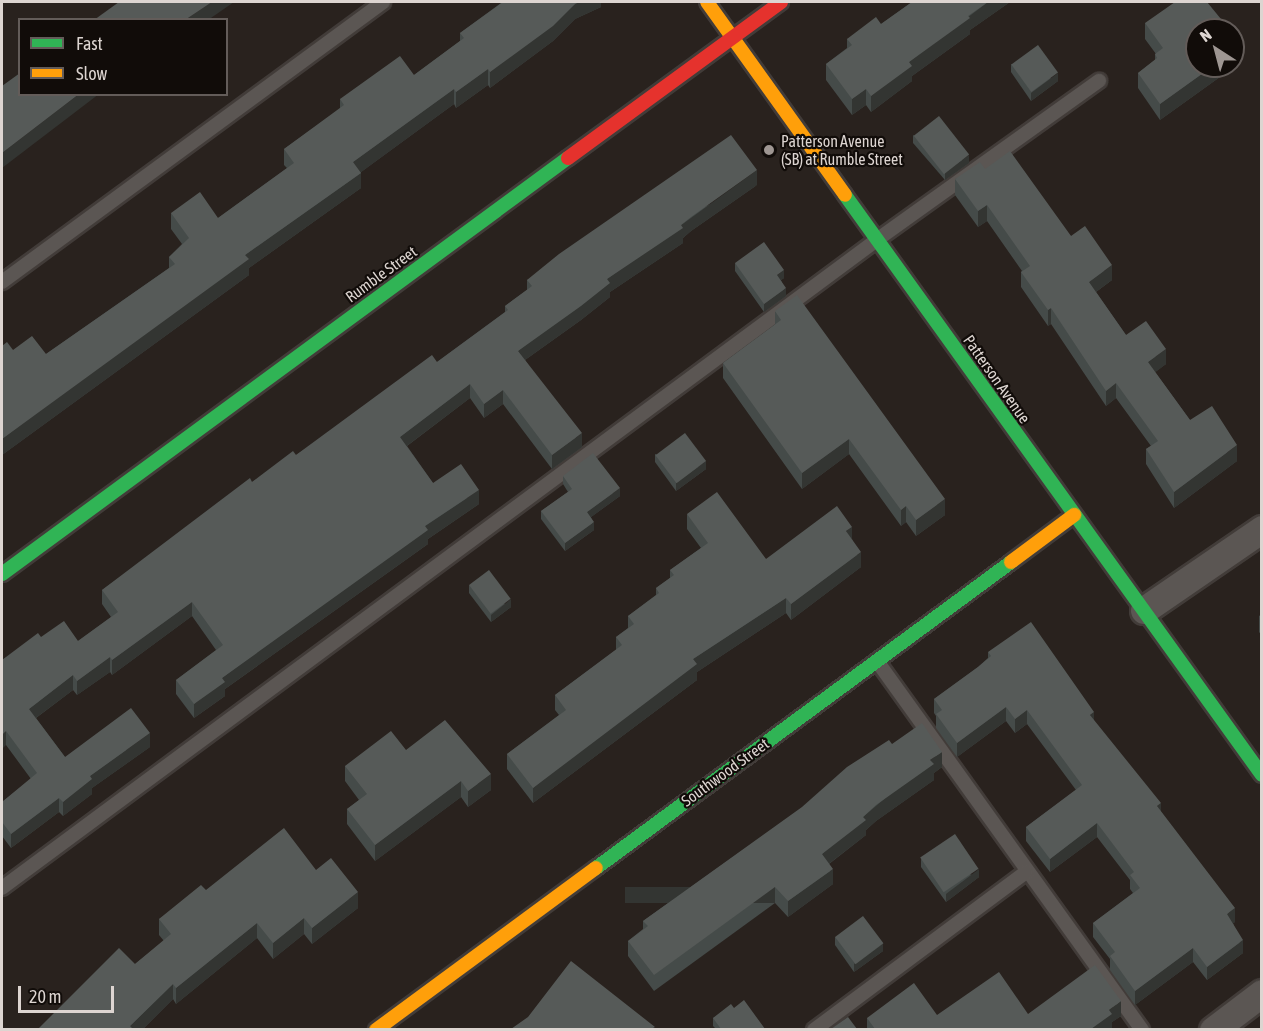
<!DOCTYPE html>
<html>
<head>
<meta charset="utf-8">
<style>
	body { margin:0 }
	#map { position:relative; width:1263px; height:1031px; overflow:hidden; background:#29221e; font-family:"Asap Condensed",sans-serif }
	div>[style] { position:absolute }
	.roads { filter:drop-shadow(2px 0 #423c39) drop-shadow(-2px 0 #423c39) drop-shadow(0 2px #423c39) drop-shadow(0 -2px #423c39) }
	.lane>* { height:14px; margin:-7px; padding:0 7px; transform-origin:7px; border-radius:7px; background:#5b5653 }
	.street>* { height:27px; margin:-13.5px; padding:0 13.5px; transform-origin:13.5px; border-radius:13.5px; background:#5b5653 }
	.fast>* { height:14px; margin:-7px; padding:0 7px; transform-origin:7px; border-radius:7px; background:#30b455 }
	.slow>* { height:14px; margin:-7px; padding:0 7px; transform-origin:7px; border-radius:7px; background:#ff9f0a }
	.jam>* { height:14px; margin:-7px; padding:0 7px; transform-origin:7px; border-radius:7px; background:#e5322d }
	.wall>* { inset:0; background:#454b49 }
	.shaded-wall>* { inset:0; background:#333532; transform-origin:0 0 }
	.building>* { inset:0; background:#565a58; transform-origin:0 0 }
	.dots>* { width:16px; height:16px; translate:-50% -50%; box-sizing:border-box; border:3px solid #110c09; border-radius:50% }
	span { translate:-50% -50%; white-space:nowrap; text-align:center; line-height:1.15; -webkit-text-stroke:4.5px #110c09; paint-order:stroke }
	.poi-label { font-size:16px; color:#ddd5d1 }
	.left { translate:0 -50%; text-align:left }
	.street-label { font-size:16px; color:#ddd5d1 }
	.frame { position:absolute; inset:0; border:3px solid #ddd5d1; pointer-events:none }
	.legend { position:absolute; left:18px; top:18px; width:210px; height:78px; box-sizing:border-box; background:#110c09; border:2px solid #635c59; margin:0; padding:8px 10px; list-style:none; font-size:18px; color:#ddd5d1 }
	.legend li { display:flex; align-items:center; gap:12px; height:30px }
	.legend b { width:30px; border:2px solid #635c59 }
	.north { position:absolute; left:1185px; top:18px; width:60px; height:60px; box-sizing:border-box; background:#110c09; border:2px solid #635c59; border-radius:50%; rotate:324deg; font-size:16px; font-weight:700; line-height:24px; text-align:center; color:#ddd5d1 }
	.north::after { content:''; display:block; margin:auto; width:21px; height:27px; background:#9e9692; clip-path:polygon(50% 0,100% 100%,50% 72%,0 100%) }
	.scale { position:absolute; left:18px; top:986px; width:96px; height:27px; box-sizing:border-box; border:3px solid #ddd5d1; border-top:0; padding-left:8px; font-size:18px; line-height:21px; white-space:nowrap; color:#ddd5d1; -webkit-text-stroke:4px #110c09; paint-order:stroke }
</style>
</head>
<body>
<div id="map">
	<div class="roads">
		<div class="lane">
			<div style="left:2px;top:282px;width:473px;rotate:-36.3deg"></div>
			<div style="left:877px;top:661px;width:454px;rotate:54.3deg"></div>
			<div style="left:2px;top:888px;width:1090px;rotate:-36.53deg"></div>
			<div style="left:878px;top:239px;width:272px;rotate:-35.6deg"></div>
			<div style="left:814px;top:1030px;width:264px;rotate:-36.7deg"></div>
		</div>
		<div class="street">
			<div style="left:1144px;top:610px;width:143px;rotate:-34.5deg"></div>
			<div style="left:1213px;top:1030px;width:61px;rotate:-37.1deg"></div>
		</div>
		<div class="fast">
			<div style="left:845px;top:195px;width:714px;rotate:54.29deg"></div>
			<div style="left:2px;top:574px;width:702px;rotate:-36.32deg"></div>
			<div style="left:596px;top:868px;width:516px;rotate:-36.4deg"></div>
		</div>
		<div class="slow">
			<div style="left:707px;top:2px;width:237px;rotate:54.4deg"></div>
			<div style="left:1011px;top:562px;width:79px;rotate:-36.7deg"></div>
			<div style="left:376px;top:1030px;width:273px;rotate:-36.4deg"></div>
		</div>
		<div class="jam">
			<div style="left:568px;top:158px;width:264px;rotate:-36.2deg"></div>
		</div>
	</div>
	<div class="wall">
		<div style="clip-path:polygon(500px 2px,601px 2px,601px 7px,575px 19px,553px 41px,490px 88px,488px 85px,456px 108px,454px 104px,361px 172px,361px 188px,249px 268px,249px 275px,2px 455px,2px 346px,13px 350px,46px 354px,169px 268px,169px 257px,182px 244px,171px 229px,171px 213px,218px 218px,287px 168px,284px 165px,284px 149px,340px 109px,340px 99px,414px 75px,460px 41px,460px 33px,501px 3px)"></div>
		<div style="clip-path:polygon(912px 2px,1010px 2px,970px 30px,970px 34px,912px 76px,912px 81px,871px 112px,866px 105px,852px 115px,826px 80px,826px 64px,847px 48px,847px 39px,881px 24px)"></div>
		<div style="clip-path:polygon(1145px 23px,1197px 30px,1238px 64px,1160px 120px,1138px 88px,1138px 73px,1155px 60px,1155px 54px,1156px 54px,1145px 39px)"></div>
		<div style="clip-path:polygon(1011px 64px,1058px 81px,1031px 101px,1011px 72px)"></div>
		<div style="clip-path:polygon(913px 135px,969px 163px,945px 180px,913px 143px)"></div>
		<div style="clip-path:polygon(985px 169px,1071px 236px,1112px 280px,1096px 292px,1126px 335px,1166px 364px,1155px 372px,1190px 420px,1237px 461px,1174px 508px,1146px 464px,1146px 449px,1151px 446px,1116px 398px,1106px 406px,1051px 324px,1048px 326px,1021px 287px,1021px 272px,1022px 271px,987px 221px,978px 227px,955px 195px,955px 179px)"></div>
		<div style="clip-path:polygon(757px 185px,691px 231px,683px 238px,683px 243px,610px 292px,610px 297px,581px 320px,525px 360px,582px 447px,552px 469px,503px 404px,484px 418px,470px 398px,407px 446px,433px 483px,479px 504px,428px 539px,428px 544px,225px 689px,225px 696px,194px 718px,176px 694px,176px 680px,216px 650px,192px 616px,112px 675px,110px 672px,77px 695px,73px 690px,36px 718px,65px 757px,150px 747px,92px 788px,92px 794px,63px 816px,59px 812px,11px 848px,2px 836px,2px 802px,31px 779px,6px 745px,2px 660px,41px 637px,78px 641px,111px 617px,102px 604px,102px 590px,252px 482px,296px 455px,437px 362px,505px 312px,505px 306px,527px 290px,527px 280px)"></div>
		<div style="clip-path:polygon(735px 263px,784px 278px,781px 280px,786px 296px,764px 312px,735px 271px)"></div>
		<div style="clip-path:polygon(775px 311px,945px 515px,916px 536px,906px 522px,901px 526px,849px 454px,802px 489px,723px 378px,723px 363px,775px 325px)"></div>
		<div style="clip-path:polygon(655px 454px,706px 469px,676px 491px,655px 462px)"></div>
		<div style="clip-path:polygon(563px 476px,620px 496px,591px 517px,594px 530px,565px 551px,541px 519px,541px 511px,568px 492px,563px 484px)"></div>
		<div style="clip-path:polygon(687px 514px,766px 559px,852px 539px,861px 567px,791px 620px,786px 613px,697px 672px,697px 680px,533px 803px,507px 769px,507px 754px,559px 715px,555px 710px,555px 695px,616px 650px,616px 637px,628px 628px,628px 616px,656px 595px,656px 588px,670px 578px,670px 570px,701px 548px,687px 529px)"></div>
		<div style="clip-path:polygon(469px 585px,511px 607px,491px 622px,469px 593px)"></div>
		<div style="clip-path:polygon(1262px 614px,1262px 636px,1259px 632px,1259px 616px)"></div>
		<div style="clip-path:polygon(988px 652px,1094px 721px,1161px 812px,1235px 922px,1233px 923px,1243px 953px,1207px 980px,1193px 962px,1135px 1005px,1110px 970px,1110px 959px,1093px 937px,1093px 923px,1133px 893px,1130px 889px,1130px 880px,1097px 837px,1050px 872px,1026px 841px,1026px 827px,1076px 790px,1027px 724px,1015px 733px,1006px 721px,957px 757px,936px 728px,936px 716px,934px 713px,934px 699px,978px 667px,988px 658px)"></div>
		<div style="clip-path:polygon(892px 744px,942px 767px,934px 773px,934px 780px,876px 821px,866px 830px,866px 835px,829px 864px,833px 884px,788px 917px,775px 903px,654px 991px,628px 956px,628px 941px,643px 929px,643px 921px)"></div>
		<div style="clip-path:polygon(406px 750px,491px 790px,468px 807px,461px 797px,375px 861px,347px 824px,347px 809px,359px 800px,345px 781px,345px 766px)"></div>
		<div style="clip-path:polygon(921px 859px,979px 877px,946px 902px,921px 867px)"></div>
		<div style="clip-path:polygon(316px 870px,358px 908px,312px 944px,304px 934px,273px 959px,257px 938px,176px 1004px,173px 999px,143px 1029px,38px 1029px,135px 964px,164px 941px,159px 935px,159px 919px,206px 890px)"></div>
		<div style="clip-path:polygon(835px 937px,883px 951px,854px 972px,835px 945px)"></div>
		<div style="clip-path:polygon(734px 1008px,765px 1029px,716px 1029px,713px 1026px,713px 1018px)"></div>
		<div style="clip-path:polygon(1028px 1014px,1121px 1016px,1112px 1022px,1112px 1029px,867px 1029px,867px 1018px,937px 1015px)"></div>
	</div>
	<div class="shaded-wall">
		<div style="clip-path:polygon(212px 2px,234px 2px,208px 20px,185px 20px)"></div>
		<div style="clip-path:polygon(579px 2px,601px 2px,601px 7px,575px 19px,553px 41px,490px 88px,490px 72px,575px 4px)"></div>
		<div style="clip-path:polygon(988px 2px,1010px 2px,970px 30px,970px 34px,912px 76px,912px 81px,871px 112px,871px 96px,909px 62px)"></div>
		<div style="clip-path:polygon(1238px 48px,1238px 64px,1160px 120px,1160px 104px,1213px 66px,1233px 66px,1233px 52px)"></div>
		<div style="clip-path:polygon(488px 69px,488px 85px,456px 108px,456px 92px)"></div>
		<div style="clip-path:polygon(1058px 73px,1058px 81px,1031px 101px,1031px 93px)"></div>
		<div style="clip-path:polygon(454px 89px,454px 104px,353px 178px,353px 162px)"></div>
		<div style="clip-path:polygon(866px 89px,866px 105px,852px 115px,852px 99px)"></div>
		<div style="clip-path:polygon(79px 94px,99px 94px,2px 168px,2px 153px)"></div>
		<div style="clip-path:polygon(969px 155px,969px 163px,945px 180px,945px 172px)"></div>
		<div style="clip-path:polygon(757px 170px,757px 185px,691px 231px,683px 238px,683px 243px,610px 292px,610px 297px,581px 320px,518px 365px,518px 351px,607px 279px)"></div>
		<div style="clip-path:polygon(361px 173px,361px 188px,249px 268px,249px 275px,2px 455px,2px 439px,245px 255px)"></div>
		<div style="clip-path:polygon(987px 205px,987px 221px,978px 227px,978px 211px)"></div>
		<div style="clip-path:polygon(1112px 265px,1112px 280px,1089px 297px,1089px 282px)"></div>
		<div style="clip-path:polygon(784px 270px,784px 278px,777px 283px,777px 275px)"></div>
		<div style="clip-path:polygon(786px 288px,786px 296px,764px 312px,764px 304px)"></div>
		<div style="clip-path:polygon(1051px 308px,1051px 324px,1048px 326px,1048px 310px)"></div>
		<div style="clip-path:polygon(1166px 349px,1166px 364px,1148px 378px,1148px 362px)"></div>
		<div style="clip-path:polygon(1116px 383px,1116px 398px,1106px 406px,1106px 391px)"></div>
		<div style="clip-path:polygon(470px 384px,470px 398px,400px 451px,400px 437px)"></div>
		<div style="clip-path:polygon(503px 390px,503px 404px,484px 418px,484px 404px)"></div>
		<div style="clip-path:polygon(582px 433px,582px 447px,552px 469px,552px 455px)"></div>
		<div style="clip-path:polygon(849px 439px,849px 454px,802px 489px,802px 473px)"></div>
		<div style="clip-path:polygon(1237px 445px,1237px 461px,1174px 508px,1174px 492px)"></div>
		<div style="clip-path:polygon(706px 461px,706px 469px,676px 491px,676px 483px)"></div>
		<div style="clip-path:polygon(620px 488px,620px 496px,587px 520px,587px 512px)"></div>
		<div style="clip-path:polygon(479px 490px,479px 504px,428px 539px,428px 544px,225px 689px,225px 696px,194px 718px,194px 704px,222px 678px,425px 526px)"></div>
		<div style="clip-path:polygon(945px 499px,945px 515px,916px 536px,916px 520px)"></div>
		<div style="clip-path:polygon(906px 506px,906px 522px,901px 526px,901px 510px)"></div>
		<div style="clip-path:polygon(594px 522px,594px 530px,565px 551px,565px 543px)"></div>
		<div style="clip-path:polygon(852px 527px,852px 542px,846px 531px)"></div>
		<div style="clip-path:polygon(861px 552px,861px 567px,791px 620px,791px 604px)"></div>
		<div style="clip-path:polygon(786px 598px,786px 613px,697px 672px,697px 680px,533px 803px,533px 788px,693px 659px)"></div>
		<div style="clip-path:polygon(511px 599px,511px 607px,491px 622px,491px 615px)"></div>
		<div style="clip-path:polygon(192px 602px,192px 616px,112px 675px,112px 660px)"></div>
		<div style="clip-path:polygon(110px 657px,110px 672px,77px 695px,77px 681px)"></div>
		<div style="clip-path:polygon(73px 675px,73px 690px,29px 723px,29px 709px)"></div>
		<div style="clip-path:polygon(1006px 707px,1006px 721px,957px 757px,957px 743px)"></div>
		<div style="clip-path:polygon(1027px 710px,1027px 724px,1015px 733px,1015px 719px)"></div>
		<div style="clip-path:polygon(1094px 712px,1094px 726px,1090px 715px)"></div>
		<div style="clip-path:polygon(6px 731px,6px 745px,2px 749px,2px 735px)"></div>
		<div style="clip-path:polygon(150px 733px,150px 747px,92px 788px,92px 794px,63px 816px,63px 802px,90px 776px)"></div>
		<div style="clip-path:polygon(942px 752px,942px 767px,934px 773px,934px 780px,876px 821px,866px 830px,866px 835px,822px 869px,822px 854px,863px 817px,930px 760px)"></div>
		<div style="clip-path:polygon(491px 774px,491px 790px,468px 807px,468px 791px)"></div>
		<div style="clip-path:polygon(461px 781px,461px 797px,375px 861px,375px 845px)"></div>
		<div style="clip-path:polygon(59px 798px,59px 812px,11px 848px,11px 834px)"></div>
		<div style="clip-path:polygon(1161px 803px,1161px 817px,1157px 806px)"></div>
		<div style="clip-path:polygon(1097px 823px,1097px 837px,1050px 872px,1050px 859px)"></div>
		<div style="clip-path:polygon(833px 869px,833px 884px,788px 917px,788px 901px)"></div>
		<div style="clip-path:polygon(979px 869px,979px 877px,946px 902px,946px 894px)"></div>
		<div style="left:775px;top:887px;width:16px;height:150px;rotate:90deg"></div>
		<div style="clip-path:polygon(358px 892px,358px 908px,312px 944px,312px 928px)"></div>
		<div style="clip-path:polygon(1235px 908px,1235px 922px,1227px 928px,1227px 914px)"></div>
		<div style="clip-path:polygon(304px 918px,304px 934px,273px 959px,273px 943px)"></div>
		<div style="clip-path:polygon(257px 923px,257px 938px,176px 1004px,176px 988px)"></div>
		<div style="clip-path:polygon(1243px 940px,1243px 953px,1207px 980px,1207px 967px)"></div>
		<div style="clip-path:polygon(883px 943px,883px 951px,854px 972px,854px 964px)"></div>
		<div style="clip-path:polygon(1193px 948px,1193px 962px,1135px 1005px,1135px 991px)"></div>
		<div style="clip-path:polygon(173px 984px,173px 999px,143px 1029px,130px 1029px,130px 1026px)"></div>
		<div style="clip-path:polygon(1121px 1001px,1121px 1016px,1112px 1022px,1112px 1029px,1091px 1029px,1109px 1010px)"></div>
	</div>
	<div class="building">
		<div style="clip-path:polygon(119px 2px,212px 2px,185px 20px,94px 20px)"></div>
		<div style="clip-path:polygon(503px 2px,579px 2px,575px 4px,553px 26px,490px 72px,488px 69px,456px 92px,454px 89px,353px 162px,361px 173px,245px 255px,249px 259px,2px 439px,2px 346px,7px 342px,13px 350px,32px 336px,46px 354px,175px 264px,169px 257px,189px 238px,171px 213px,200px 192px,218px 218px,294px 163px,284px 149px,344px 105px,340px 99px,400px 56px,414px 75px,464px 38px,460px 33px)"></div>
		<div style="clip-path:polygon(912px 2px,988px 2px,968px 16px,970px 18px,909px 62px,912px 66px,871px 96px,866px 89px,852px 99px,826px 64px,852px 45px,847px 39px,876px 17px,881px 24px)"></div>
		<div style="clip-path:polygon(1175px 2px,1207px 2px,1230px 30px,1197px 30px,1197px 66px,1213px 66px,1160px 104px,1138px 73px,1157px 58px,1155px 54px,1163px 48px,1145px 23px)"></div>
		<div style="clip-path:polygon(1233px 42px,1238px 48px,1233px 52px)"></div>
		<div style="left:1038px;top:45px;width:34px;height:33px;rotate:54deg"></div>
		<div style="clip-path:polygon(20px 73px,20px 94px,79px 94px,2px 153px,2px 86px)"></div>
		<div style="left:939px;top:116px;width:49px;height:32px;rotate:52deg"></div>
		<div style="clip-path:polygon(731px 135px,757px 170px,691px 217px,681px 225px,683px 228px,607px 279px,610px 283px,581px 306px,518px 351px,582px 433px,552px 455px,503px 390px,484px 404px,470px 384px,400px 437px,433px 483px,461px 464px,479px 490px,425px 526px,428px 530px,222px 678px,225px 682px,194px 704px,176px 680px,223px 645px,192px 602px,112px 660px,110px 657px,77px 681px,73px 675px,29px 709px,65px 757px,131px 708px,150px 733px,90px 776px,92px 779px,63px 802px,59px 798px,11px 834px,2px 822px,2px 802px,37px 773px,6px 731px,2px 735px,2px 660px,38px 633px,41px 637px,64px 621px,78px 641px,118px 612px,102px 590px,250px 478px,252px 482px,293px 451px,296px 455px,432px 355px,437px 362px,508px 310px,505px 306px,532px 286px,527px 280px,559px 254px)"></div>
		<div style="clip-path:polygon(1010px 151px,1071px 236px,1085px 226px,1112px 265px,1089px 282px,1126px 335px,1146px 321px,1166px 349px,1148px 362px,1190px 420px,1212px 406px,1237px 445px,1174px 492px,1146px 449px,1158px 441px,1116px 383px,1106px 391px,1051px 308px,1048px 310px,1021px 272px,1030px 266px,987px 205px,978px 211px,955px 179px,980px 162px,985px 169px)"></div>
		<div style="clip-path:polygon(764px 242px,784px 270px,777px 275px,786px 288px,764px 304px,735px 263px)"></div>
		<div style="clip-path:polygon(797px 295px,945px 499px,916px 520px,906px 506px,901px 510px,849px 439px,802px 473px,723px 363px,781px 320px,775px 311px)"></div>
		<div style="left:685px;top:433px;width:35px;height:37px;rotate:53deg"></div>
		<div style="clip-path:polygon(593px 453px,620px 488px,587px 512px,594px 522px,565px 543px,541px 511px,572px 489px,563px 476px)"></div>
		<div style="clip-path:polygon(717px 492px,766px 559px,837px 506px,852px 527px,846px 531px,861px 552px,791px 604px,786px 598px,693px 659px,697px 664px,533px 788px,507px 754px,566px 710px,555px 695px,622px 645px,616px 637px,634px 624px,628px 616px,659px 593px,656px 588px,674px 575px,670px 570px,708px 543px,687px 514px)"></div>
		<div style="left:489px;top:570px;width:36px;height:25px;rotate:53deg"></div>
		<div style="clip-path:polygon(1031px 622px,1094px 712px,1090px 715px,1161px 803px,1157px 806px,1235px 908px,1227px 914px,1243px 940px,1207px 967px,1193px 948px,1135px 991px,1110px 956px,1115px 952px,1093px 923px,1140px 888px,1130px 875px,1134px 872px,1097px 823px,1050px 859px,1026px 827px,1082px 785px,1027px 710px,1015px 719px,1006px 707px,957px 743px,936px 714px,942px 710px,934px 699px,978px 667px,991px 656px,988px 652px)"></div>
		<div style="clip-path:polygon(445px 720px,491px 774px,468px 791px,461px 781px,375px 845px,347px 809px,367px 794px,345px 766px,391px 731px,406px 750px)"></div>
		<div style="clip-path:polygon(922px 723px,942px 752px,930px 760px,934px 764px,876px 805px,863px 817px,866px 820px,822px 854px,833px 869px,788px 901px,775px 887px,654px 975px,628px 941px,648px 926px,643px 921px,802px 807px,847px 767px,889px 740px,892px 744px)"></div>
		<div style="clip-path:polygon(284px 828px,316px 870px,331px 858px,358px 892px,312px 928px,304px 918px,273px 943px,257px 923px,176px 988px,173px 984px,130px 1026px,133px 1029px,38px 1029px,119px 948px,135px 964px,171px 934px,159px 919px,201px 885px,206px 890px)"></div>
		<div style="left:955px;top:834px;width:42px;height:42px;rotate:56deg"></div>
		<div style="left:863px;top:916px;width:34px;height:35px;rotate:53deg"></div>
		<div style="clip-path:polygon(571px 961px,655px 1027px,651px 1029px,511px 1029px,528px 1017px)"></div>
		<div style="clip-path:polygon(1095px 965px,1121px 1001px,1109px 1010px,1112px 1014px,1091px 1029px,875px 1029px,867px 1018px,914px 983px,937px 1015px,999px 972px,1028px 1014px)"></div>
		<div style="clip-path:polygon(744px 1000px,765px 1029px,721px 1029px,713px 1018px,731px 1004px,734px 1008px)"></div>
		<div style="clip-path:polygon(848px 1017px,857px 1029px,831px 1029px)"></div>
	</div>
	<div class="dots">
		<div style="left:769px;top:150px;background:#9e9692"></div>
	</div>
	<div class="poi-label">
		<span class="left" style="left:781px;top:150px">Patterson Avenue<br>(SB) at Rumble Street</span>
	</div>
	<div class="street-label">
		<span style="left:381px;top:274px;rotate:-36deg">Rumble Street</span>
		<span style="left:997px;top:379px;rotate:55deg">Patterson Avenue</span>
		<span style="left:725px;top:772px;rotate:-36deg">Southwood Street</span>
	</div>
	<div class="frame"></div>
	<ul class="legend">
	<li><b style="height:8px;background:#30b455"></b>Fast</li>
	<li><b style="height:8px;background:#ff9f0a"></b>Slow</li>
	</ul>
	<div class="north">N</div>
	<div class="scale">20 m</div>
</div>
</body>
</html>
